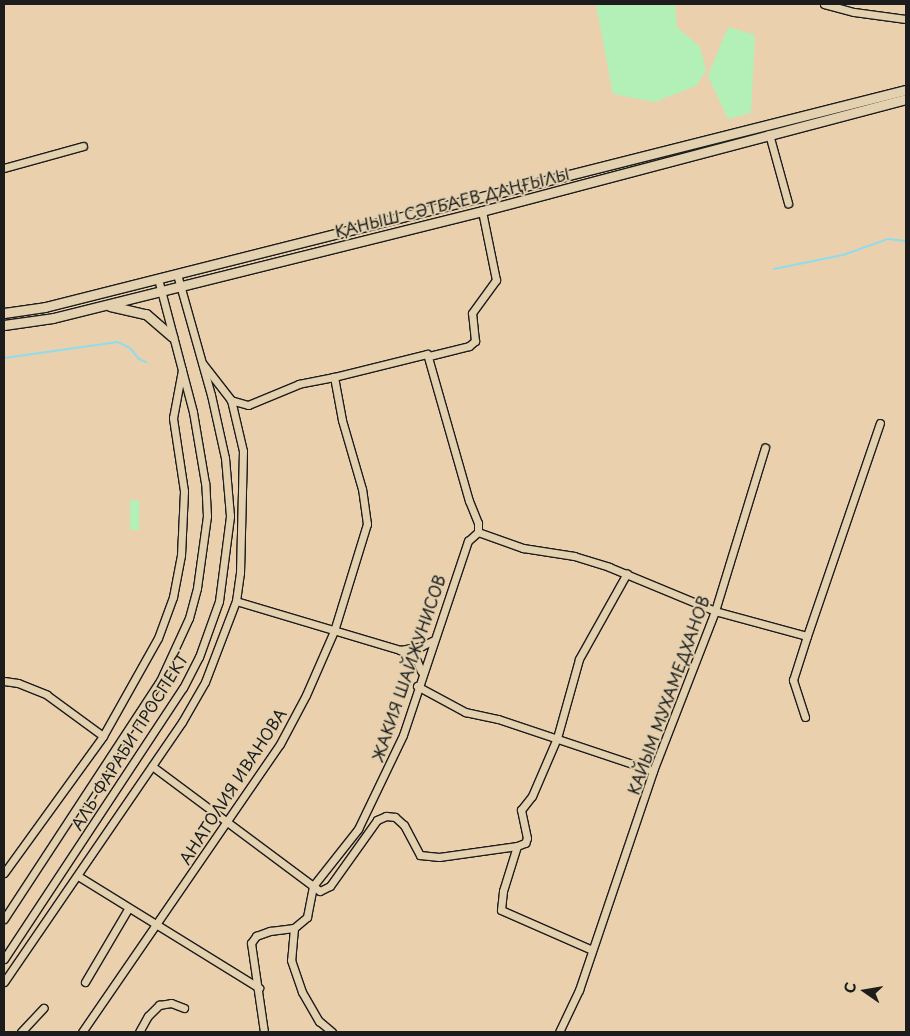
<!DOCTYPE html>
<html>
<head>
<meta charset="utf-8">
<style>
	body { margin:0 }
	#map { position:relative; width:910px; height:1036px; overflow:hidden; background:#ead0ad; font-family:"Playpen Sans",sans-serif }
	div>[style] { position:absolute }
	.green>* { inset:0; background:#b2f0b7; transform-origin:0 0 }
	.stream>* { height:2px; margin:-1px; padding:0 1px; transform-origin:1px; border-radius:1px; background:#8fdcee }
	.roads { filter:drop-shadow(1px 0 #1c1c1c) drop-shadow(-1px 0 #1c1c1c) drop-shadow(0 1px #1c1c1c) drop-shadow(0 -1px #1c1c1c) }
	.minor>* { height:7px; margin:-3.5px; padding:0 3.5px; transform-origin:3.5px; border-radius:3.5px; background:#e3d1af }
	.major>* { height:9px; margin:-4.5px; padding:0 4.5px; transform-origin:4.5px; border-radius:4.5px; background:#e3d1af }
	span { translate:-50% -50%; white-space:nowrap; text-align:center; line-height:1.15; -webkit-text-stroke:4px #e3d1af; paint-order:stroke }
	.street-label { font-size:16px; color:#1c1c1c }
	.frame { position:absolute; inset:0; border:5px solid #1c1c1c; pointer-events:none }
	.north { position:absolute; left:840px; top:966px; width:50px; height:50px; -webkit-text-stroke:4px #e3d1af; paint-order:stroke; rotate:283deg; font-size:14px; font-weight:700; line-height:20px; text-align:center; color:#1c1c1c }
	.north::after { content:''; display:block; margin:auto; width:18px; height:22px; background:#1c1c1c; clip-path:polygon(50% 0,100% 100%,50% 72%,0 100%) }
</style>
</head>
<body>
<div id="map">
	<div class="green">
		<div style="clip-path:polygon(596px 4px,675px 4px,677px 27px,700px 47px,706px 70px,696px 86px,655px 102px,613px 94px)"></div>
		<div style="clip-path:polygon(728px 27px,755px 35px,751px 113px,728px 119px,708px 76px)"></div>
		<div style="left:130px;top:500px;width:9px;height:30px"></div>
	</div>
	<div class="stream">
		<div style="left:774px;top:269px;width:70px;rotate:-11.5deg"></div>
		<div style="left:843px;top:255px;width:48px;rotate:-19.6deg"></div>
		<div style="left:888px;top:239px;width:18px;rotate:6deg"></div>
		<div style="left:4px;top:358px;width:115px;rotate:-8deg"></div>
		<div style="left:118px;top:342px;width:13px;rotate:27deg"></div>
		<div style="left:130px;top:348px;width:14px;rotate:51deg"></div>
		<div style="left:139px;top:359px;width:8px;rotate:23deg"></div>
	</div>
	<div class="roads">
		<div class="minor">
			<div style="left:824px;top:4px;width:31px;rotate:15deg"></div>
			<div style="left:854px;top:12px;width:52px;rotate:7.7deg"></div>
			<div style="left:769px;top:134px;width:72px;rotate:74.6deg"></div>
			<div style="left:4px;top:168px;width:82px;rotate:-15.6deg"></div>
			<div style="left:429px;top:356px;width:41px;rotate:-14deg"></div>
			<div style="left:469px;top:346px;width:8px;rotate:-40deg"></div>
			<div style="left:475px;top:341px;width:28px;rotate:-96deg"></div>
			<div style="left:472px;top:313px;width:41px;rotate:-54deg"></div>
			<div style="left:496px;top:280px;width:70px;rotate:-101.5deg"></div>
			<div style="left:478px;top:532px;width:48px;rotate:19.6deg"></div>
			<div style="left:523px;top:548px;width:52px;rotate:8.9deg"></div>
			<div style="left:574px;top:556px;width:37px;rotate:17deg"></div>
			<div style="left:609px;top:567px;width:115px;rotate:22.5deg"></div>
			<div style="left:715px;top:611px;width:95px;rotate:15.2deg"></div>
			<div style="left:807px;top:636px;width:225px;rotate:-71.1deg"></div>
			<div style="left:236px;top:601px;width:171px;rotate:16.6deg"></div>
			<div style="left:400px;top:650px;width:20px;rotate:33deg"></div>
			<div style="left:417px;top:661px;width:11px;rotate:68deg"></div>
			<div style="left:400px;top:650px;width:22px;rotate:-10deg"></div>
			<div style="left:422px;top:646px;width:11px;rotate:-27deg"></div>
			<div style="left:4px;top:681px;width:14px;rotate:8deg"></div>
			<div style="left:18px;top:683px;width:31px;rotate:22deg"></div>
			<div style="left:47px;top:695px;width:69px;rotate:36.2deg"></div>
			<div style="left:417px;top:686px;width:55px;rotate:28.4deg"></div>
			<div style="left:465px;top:712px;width:34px;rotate:12deg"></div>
			<div style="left:498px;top:719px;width:163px;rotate:18.5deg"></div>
			<div style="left:805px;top:717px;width:39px;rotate:-108deg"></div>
			<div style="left:793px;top:680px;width:46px;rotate:-72.3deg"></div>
			<div style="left:152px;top:766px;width:209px;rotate:36.7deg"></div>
			<div style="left:320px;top:891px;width:11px;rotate:-27deg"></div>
			<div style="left:330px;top:886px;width:81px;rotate:-54.5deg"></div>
			<div style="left:377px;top:820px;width:10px;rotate:-24deg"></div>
			<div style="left:386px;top:816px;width:9px;rotate:6deg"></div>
			<div style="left:395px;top:817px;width:12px;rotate:42deg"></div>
			<div style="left:404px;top:825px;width:34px;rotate:62deg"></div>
			<div style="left:420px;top:855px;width:19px;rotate:6deg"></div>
			<div style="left:439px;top:857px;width:79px;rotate:-8deg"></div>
			<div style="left:517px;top:846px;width:9px;rotate:-21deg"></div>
			<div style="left:525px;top:843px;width:5px;rotate:-68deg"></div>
			<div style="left:527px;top:838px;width:29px;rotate:-102deg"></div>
			<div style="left:521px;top:810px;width:18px;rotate:-52deg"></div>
			<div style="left:532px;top:796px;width:63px;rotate:-66.7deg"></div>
			<div style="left:557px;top:738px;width:82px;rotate:-74.4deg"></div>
			<div style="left:579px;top:659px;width:98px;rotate:-60.8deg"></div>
			<div style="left:517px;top:846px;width:47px;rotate:107.3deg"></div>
			<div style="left:503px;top:891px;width:19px;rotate:96deg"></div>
			<div style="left:501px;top:910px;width:99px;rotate:23.7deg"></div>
			<div style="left:4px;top:873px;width:169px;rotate:-54.1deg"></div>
			<div style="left:103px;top:736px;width:112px;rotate:-60.7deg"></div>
			<div style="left:158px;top:638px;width:44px;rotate:-69.9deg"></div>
			<div style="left:173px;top:597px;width:43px;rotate:-79.2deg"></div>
			<div style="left:181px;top:555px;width:64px;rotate:-87.3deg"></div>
			<div style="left:184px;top:491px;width:74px;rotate:-98.6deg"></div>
			<div style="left:173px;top:418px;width:49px;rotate:-79.4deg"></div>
			<div style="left:78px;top:876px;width:213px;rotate:31.7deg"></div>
			<div style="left:4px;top:919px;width:285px;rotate:-56.8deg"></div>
			<div style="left:160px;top:681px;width:69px;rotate:-65.3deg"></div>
			<div style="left:189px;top:618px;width:31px;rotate:-75deg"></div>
			<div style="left:197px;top:588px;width:73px;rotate:-82.1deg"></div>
			<div style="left:207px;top:516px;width:33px;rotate:-93deg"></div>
			<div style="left:205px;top:483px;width:72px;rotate:-99.6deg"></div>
			<div style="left:193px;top:412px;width:138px;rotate:-104.7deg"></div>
			<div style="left:294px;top:928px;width:32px;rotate:95deg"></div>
			<div style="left:291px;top:960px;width:34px;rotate:71deg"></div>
			<div style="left:302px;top:992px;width:34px;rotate:60deg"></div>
			<div style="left:319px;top:1021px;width:17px;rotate:40deg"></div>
			<div style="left:4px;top:959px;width:325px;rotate:-56.6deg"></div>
			<div style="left:183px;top:688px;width:35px;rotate:-63deg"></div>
			<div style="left:199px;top:657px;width:59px;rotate:-70.3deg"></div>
			<div style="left:219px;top:601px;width:86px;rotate:-82.6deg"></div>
			<div style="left:230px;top:516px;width:58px;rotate:-94.9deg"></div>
			<div style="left:225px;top:458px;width:65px;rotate:-102.5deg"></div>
			<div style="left:211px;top:395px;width:126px;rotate:-105.7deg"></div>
			<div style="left:4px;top:982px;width:315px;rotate:-55.6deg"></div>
			<div style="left:182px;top:722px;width:46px;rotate:-60.1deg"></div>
			<div style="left:205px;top:682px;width:87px;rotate:-69.1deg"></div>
			<div style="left:236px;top:601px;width:28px;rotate:-82deg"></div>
			<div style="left:240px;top:573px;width:122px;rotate:-88.6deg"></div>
			<div style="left:243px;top:451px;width:52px;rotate:-103.2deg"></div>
			<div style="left:231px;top:400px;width:46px;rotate:-127.9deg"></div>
			<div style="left:85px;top:982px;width:85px;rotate:-59.5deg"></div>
			<div style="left:21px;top:1032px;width:33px;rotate:-47deg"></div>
			<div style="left:82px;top:1032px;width:349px;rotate:-55.5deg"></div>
			<div style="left:280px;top:744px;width:55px;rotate:-62deg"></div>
			<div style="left:306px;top:695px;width:70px;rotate:-66.4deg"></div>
			<div style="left:334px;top:631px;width:112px;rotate:-72.9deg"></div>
			<div style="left:367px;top:524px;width:35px;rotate:-98deg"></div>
			<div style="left:362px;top:489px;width:72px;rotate:-106.2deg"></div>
			<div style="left:342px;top:420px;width:44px;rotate:-100.5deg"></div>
			<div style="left:334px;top:377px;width:36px;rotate:169deg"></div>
			<div style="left:299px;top:384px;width:55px;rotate:157.6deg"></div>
			<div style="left:248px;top:405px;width:18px;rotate:-164deg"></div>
			<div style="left:139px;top:1032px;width:18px;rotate:-61deg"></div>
			<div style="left:148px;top:1016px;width:16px;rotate:-45deg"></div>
			<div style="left:159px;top:1005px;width:12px;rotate:-9deg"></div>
			<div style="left:171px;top:1003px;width:14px;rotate:21deg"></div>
			<div style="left:264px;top:1032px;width:90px;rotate:-98.3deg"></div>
			<div style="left:251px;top:943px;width:9px;rotate:-54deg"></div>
			<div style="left:256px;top:936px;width:15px;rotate:-20deg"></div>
			<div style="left:270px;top:931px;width:24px;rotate:-7deg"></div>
			<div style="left:294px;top:928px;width:17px;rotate:-40deg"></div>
			<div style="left:307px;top:917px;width:32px;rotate:-79deg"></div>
			<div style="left:313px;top:886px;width:73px;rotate:-51.7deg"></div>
			<div style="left:358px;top:829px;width:104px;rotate:-64.4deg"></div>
			<div style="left:403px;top:735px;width:205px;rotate:-71.5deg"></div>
			<div style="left:468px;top:541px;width:13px;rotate:-42deg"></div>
			<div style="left:478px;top:532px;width:9px;rotate:-90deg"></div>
			<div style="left:478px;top:523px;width:24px;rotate:-112deg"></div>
			<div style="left:469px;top:501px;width:153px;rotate:-105.9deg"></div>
			<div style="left:427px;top:354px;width:96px;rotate:166.1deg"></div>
			<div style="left:559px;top:1032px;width:47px;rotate:-64.5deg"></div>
			<div style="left:579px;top:990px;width:231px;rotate:-71.3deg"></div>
			<div style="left:653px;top:771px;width:172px;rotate:-68.8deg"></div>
			<div style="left:715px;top:611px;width:171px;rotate:-73deg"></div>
		</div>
		<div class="major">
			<div style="left:110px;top:306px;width:37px;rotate:13deg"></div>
			<div style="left:146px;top:314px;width:35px;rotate:41deg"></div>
			<div style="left:4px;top:313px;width:41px;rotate:-8.3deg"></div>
			<div style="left:45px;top:307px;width:888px;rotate:-14.15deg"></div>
			<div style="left:4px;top:325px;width:49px;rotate:-8.1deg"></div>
			<div style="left:53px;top:318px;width:442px;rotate:-14deg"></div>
			<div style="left:482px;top:211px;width:439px;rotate:-14.8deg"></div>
		</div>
	</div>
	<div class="street-label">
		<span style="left:452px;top:202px;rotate:-14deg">ҚАНЫШ СӘТБАЕВ ДАҢҒЫЛЫ</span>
		<span style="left:408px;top:668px;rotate:-71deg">ЖАКИЯ ШАЙЖУНИСОВ</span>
		<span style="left:668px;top:695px;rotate:-70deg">КАЙЫМ МУХАМЕДХАНОВ</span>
		<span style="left:129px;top:741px;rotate:-58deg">АЛЬ-ФАРАБИ ПРОСПЕКТ</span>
		<span style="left:232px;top:786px;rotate:-57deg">АНАТОЛИЯ ИВАНОВА</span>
	</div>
	<div class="frame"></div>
	<div class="north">С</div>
</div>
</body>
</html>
